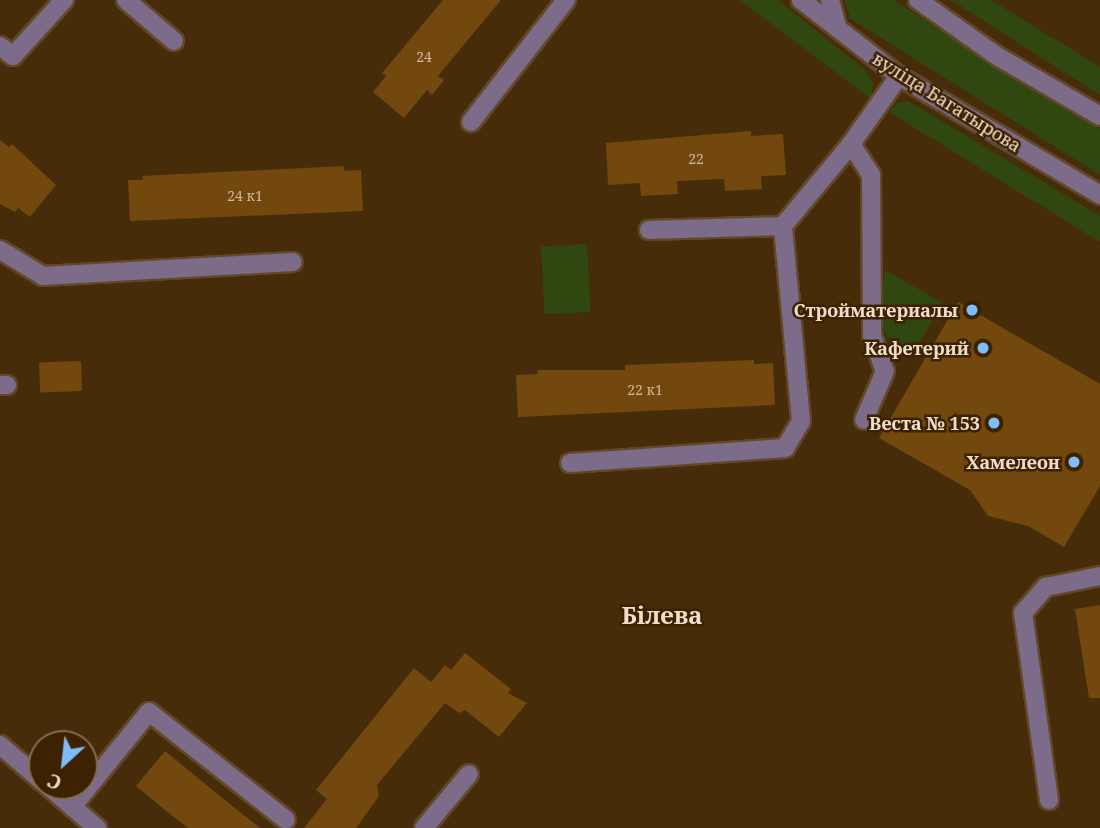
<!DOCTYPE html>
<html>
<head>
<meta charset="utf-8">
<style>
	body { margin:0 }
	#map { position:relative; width:1100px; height:828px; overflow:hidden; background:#472c0a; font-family:"Noto Serif",serif }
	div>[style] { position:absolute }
	.green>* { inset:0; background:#314710; transform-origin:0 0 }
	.building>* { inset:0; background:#72480f; transform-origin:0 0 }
	.roads { filter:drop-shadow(2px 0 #624829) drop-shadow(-2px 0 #624829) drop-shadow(0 2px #624829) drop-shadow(0 -2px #624829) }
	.minor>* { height:18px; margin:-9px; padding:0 9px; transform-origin:9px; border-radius:9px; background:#7c6c8a }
	.dots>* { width:19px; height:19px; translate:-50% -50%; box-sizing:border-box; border:4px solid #3c2200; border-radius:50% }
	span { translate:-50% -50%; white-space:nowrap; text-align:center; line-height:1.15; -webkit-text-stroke:5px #3c2200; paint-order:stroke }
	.number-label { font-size:14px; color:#d0b89d }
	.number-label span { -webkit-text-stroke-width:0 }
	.street-label { font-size:18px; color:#f0decc }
	.poi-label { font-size:18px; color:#f0decc; font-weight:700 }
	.right { translate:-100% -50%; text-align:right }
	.district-label { font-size:24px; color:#f0decc; font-weight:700 }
	.north { position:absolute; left:28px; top:730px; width:70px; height:70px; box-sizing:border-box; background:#3c2200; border:2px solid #846d52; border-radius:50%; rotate:207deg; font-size:19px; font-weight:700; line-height:28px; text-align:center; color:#f0decc }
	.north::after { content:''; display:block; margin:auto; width:24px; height:32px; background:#7fbdfa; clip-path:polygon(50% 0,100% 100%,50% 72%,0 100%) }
</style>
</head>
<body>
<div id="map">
	<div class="green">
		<div style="clip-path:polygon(740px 0,778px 0,864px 69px,873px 82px,871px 99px)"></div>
		<div style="clip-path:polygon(844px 0,893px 0,1100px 129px,1100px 175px,851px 19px)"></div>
		<div style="clip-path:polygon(951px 0,991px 0,1100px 67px,1100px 95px)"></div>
		<div style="clip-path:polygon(910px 102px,1100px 216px,1100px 242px,889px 112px,897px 103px)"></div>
		<div style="left:587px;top:244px;width:68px;height:46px;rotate:87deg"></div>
		<div style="clip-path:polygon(885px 270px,943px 303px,911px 357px,885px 334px,880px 307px)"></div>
	</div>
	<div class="building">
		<div style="clip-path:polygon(443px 0,501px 0,438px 76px,444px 80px,432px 95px,427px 90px,404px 118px,373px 92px,386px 76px,382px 73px)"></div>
		<div style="clip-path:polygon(751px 131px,751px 136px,783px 134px,786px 175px,761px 176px,762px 189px,725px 191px,724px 179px,677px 181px,678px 194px,641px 196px,640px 183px,608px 185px,606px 143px)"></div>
		<div style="clip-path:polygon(0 140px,9px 147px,12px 144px,56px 185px,30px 217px,18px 208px,15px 212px,0 204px)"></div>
		<div style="clip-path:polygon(344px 166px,344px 171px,361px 170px,363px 211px,130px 221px,128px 180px,143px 180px,142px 176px)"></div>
		<div style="clip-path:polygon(958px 302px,1100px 384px,1100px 486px,1064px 547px,1028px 526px,988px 516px,970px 490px,879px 438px)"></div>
		<div style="clip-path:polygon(754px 360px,754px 364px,773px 363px,775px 405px,518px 417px,516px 375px,538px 374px,537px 370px,625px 370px,625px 365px)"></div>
		<div style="left:81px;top:361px;width:30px;height:42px;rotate:88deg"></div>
		<div style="clip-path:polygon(1100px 605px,1100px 698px,1089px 698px,1075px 609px)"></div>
		<div style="clip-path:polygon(465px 653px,511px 689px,508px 693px,527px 703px,499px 737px,465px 710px,459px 713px,445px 703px,377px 785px,379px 796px,356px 828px,304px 828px,327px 799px,316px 790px,414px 668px,431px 682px,445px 665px,451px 670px)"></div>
		<div style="clip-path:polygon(165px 751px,226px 801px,260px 828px,188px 828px,165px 810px,136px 786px)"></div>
	</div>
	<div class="roads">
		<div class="minor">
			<div style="left:126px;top:0;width:63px;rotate:40.5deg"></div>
			<div style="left:801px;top:0;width:124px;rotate:37.8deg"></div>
			<div style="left:899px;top:76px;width:234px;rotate:30.6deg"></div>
			<div style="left:830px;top:0;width:30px;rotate:75deg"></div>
			<div style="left:918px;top:0;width:97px;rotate:35.3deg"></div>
			<div style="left:997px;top:56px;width:119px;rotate:30.2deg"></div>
			<div style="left:0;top:46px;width:16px;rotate:38deg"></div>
			<div style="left:13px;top:56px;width:76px;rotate:-47.7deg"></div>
			<div style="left:471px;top:122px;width:155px;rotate:-52.1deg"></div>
			<div style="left:851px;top:144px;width:37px;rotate:57deg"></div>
			<div style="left:871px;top:175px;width:161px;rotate:89.6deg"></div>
			<div style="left:872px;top:336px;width:37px;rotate:70deg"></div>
			<div style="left:885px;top:371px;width:53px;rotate:113.2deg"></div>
			<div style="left:649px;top:230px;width:134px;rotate:-1.7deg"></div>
			<div style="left:0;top:250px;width:50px;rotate:31.2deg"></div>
			<div style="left:43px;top:276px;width:250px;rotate:-3.2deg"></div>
			<div style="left:0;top:385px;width:7px"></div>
			<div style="left:570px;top:463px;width:216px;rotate:-4deg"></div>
			<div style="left:785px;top:448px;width:31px;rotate:-59deg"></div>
			<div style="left:801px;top:421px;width:196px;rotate:-95.3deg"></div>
			<div style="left:783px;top:226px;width:107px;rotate:-50.3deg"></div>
			<div style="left:851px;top:144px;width:83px;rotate:-54.8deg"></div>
			<div style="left:0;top:745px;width:55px;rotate:40.6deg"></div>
			<div style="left:48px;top:786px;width:65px;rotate:40.6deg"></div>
			<div style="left:1049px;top:800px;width:189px;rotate:-97.9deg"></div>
			<div style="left:1023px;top:613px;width:35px;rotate:-49deg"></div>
			<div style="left:1046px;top:587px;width:55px;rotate:-11.5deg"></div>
			<div style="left:72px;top:807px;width:122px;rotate:-51deg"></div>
			<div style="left:149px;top:712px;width:174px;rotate:38.2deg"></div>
			<div style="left:424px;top:828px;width:70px;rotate:-50.2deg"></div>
		</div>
	</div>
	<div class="dots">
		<div style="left:972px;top:310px;background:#7fbdfa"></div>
		<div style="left:983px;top:348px;background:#7fbdfa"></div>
		<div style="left:994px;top:423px;background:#7fbdfa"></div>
		<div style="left:1074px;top:462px;background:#7fbdfa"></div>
	</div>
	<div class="number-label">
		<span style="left:424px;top:57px">24</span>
		<span style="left:696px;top:159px">22</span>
		<span style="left:245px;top:196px">24 к1</span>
		<span style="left:645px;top:390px">22 к1</span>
	</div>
	<div class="street-label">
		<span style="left:947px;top:102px;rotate:32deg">вуліца Багатырова</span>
	</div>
	<div class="poi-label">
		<span class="right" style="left:958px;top:310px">Стройматериалы</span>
		<span class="right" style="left:969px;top:348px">Кафетерий</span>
		<span class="right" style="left:980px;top:423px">Веста № 153</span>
		<span class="right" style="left:1060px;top:462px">Хамелеон</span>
	</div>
	<div class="district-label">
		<span style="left:662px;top:615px">Білева</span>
	</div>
	<div class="north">С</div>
</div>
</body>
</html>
